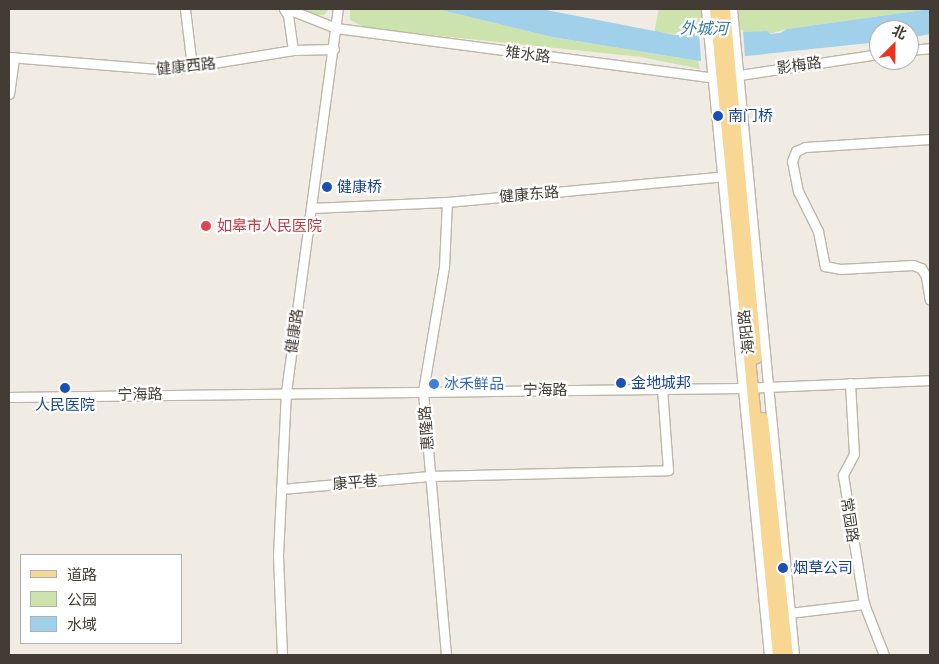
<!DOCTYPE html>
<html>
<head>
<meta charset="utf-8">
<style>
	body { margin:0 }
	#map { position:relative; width:939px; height:664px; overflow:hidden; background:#f0ece3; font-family:"Public Sans","Noto Sans SC",sans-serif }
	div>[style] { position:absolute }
	.green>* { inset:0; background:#cde3ad }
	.water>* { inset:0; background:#a1d0eb }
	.pier>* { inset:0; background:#f0ece3; transform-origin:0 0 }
	.roads { filter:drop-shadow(1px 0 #beb6a9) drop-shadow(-1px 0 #beb6a9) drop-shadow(0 1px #beb6a9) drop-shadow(0 -1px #beb6a9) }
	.minor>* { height:9px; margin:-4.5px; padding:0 4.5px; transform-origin:4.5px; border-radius:4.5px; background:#fff }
	.major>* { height:11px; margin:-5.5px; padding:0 5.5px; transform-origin:5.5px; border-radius:5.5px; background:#f8d794 }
	.dots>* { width:14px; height:14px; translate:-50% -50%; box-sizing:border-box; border:2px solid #fff; border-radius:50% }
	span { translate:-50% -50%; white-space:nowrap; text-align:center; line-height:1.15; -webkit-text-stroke:4.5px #fff; paint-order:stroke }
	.street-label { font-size:15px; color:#423c34 }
	.transit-label { font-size:15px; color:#164399 }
	.left { translate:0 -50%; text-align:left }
	.health-label { font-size:15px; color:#be3a42 }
	.shop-label { font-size:15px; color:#366cbe }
	.water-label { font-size:16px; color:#347ba6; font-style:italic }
	.frame { position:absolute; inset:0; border:10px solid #423c34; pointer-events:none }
	.legend { position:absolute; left:20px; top:554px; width:162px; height:90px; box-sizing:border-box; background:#fff; border:1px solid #b3b1ae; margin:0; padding:6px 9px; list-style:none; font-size:15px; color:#423c34 }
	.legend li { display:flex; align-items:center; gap:10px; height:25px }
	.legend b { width:25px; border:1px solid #b3b1ae }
	.north { position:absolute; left:869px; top:20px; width:50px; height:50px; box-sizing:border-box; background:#fff; border:1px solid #b3b1ae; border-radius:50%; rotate:23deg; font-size:14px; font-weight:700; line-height:20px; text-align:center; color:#423c34 }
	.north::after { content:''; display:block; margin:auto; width:18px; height:22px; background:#ed331d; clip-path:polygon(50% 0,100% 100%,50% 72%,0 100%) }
</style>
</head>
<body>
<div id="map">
	<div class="green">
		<div style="clip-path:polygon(300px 9px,328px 9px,328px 10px,324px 15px,315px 15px)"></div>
		<div style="clip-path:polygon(350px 9px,437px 9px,552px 37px,698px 61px,700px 69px,641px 57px,366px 28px,350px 20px)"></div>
		<div style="clip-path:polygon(659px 9px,701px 9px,701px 35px,654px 33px)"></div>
		<div style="clip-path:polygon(734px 9px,930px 9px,787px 29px,769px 34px,767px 31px,745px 33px,738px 29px)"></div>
	</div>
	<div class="water">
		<div style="clip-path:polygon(437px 9px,541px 9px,675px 35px,767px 31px,770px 34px,780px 33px,787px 29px,930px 9px,930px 34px,909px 38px,909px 30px,879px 30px,879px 42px,699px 61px,552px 37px)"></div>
	</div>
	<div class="pier">
		<div style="left:743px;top:30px;width:30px;height:44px;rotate:86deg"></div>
	</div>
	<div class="roads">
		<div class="minor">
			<div style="left:185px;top:9px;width:58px;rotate:83.1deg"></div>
			<div style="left:284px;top:9px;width:7px;rotate:56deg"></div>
			<div style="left:288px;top:15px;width:35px;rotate:82deg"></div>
			<div style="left:288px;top:9px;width:52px;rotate:21.6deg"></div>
			<div style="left:336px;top:28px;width:385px;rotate:7.5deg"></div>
			<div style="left:706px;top:9px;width:649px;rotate:84.43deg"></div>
			<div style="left:732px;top:9px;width:649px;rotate:84.52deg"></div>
			<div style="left:909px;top:50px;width:21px;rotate:-5deg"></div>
			<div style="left:9px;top:57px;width:162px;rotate:4.6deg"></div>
			<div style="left:170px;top:70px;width:125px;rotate:-9.2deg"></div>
			<div style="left:293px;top:50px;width:41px;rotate:-1.4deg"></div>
			<div style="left:733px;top:76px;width:148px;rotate:-8.6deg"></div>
			<div style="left:9px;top:94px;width:37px;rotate:-82deg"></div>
			<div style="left:930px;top:139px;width:125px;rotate:176.3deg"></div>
			<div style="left:805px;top:147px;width:10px;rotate:156deg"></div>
			<div style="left:796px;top:151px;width:11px;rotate:112deg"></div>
			<div style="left:792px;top:161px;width:31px;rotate:79deg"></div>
			<div style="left:798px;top:191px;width:45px;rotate:63.4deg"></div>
			<div style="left:818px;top:231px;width:36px;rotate:79deg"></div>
			<div style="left:825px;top:266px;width:15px;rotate:11deg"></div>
			<div style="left:840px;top:269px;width:73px;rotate:-3.1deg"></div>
			<div style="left:913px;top:265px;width:9px;rotate:21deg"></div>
			<div style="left:921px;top:268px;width:9px;rotate:58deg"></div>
			<div style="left:926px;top:276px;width:24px;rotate:81deg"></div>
			<div style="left:311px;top:208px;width:136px;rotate:-2.5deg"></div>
			<div style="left:447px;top:202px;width:280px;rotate:-5.3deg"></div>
			<div style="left:850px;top:383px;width:71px;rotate:86.8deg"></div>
			<div style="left:854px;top:454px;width:24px;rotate:118deg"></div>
			<div style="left:843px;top:475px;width:131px;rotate:80.8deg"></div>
			<div style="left:864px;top:604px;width:55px;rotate:68.6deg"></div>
			<div style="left:9px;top:397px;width:733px;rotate:-0.7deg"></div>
			<div style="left:742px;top:388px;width:188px;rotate:-2.4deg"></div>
			<div style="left:281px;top:489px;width:149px;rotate:-5deg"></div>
			<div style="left:429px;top:476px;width:239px;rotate:-1.4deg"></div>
			<div style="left:668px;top:470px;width:81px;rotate:-94.2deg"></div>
			<div style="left:789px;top:613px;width:76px;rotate:-6.8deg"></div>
			<div style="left:282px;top:655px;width:100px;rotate:-92.3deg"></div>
			<div style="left:278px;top:555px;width:163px;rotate:-87.2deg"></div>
			<div style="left:286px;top:392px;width:387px;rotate:-82.3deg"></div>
			<div style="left:446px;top:655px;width:265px;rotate:-95deg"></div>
			<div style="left:423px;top:391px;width:126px;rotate:-80.4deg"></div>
			<div style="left:444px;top:267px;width:65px;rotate:-87.4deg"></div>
		</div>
		<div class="major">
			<div style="left:715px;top:9px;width:649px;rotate:84.43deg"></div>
			<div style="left:724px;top:9px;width:350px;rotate:84.8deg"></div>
			<div style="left:762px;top:418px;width:238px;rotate:84deg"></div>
		</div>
	</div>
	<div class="dots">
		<div style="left:718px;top:116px;background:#1a4fb4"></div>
		<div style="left:327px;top:187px;background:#1a4fb4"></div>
		<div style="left:206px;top:226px;background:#e0444e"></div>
		<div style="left:621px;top:383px;background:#1a4fb4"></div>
		<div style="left:434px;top:384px;background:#3f7fe0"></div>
		<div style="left:65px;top:388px;background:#1a4fb4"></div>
		<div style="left:783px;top:568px;background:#1a4fb4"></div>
	</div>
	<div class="street-label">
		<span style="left:528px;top:54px;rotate:7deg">雉水路</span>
		<span style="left:799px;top:65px;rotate:-8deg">影梅路</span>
		<span style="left:186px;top:66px;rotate:-6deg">健康西路</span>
		<span style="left:529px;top:194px;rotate:-5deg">健康东路</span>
		<span style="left:294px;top:331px;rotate:-82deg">健康路</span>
		<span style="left:746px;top:332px;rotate:-96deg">海阳路</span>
		<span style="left:545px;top:390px">宁海路</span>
		<span style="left:140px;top:394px;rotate:-1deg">宁海路</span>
		<span style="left:426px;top:428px;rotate:-94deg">惠隆路</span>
		<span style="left:355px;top:482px;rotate:-5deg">康平巷</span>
		<span style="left:850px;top:520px;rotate:81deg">常园路</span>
	</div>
	<div class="transit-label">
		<span class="left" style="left:728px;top:116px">南门桥</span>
		<span class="left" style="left:337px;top:187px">健康桥</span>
		<span class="left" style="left:631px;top:383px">金地城邦</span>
		<span style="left:65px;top:405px">人民医院</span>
		<span class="left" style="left:793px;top:568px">烟草公司</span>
	</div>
	<div class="health-label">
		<span class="left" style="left:217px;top:226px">如皋市人民医院</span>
	</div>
	<div class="shop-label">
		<span class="left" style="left:444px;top:384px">冰禾鲜品</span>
	</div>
	<div class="water-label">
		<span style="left:704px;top:29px;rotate:1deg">外城河</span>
	</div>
	<div class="frame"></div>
	<ul class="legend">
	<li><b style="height:6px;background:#f8d794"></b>道路</li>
	<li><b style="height:14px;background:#cde3ad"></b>公园</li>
	<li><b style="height:14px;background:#a1d0eb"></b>水域</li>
	</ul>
	<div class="north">北</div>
</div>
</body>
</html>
